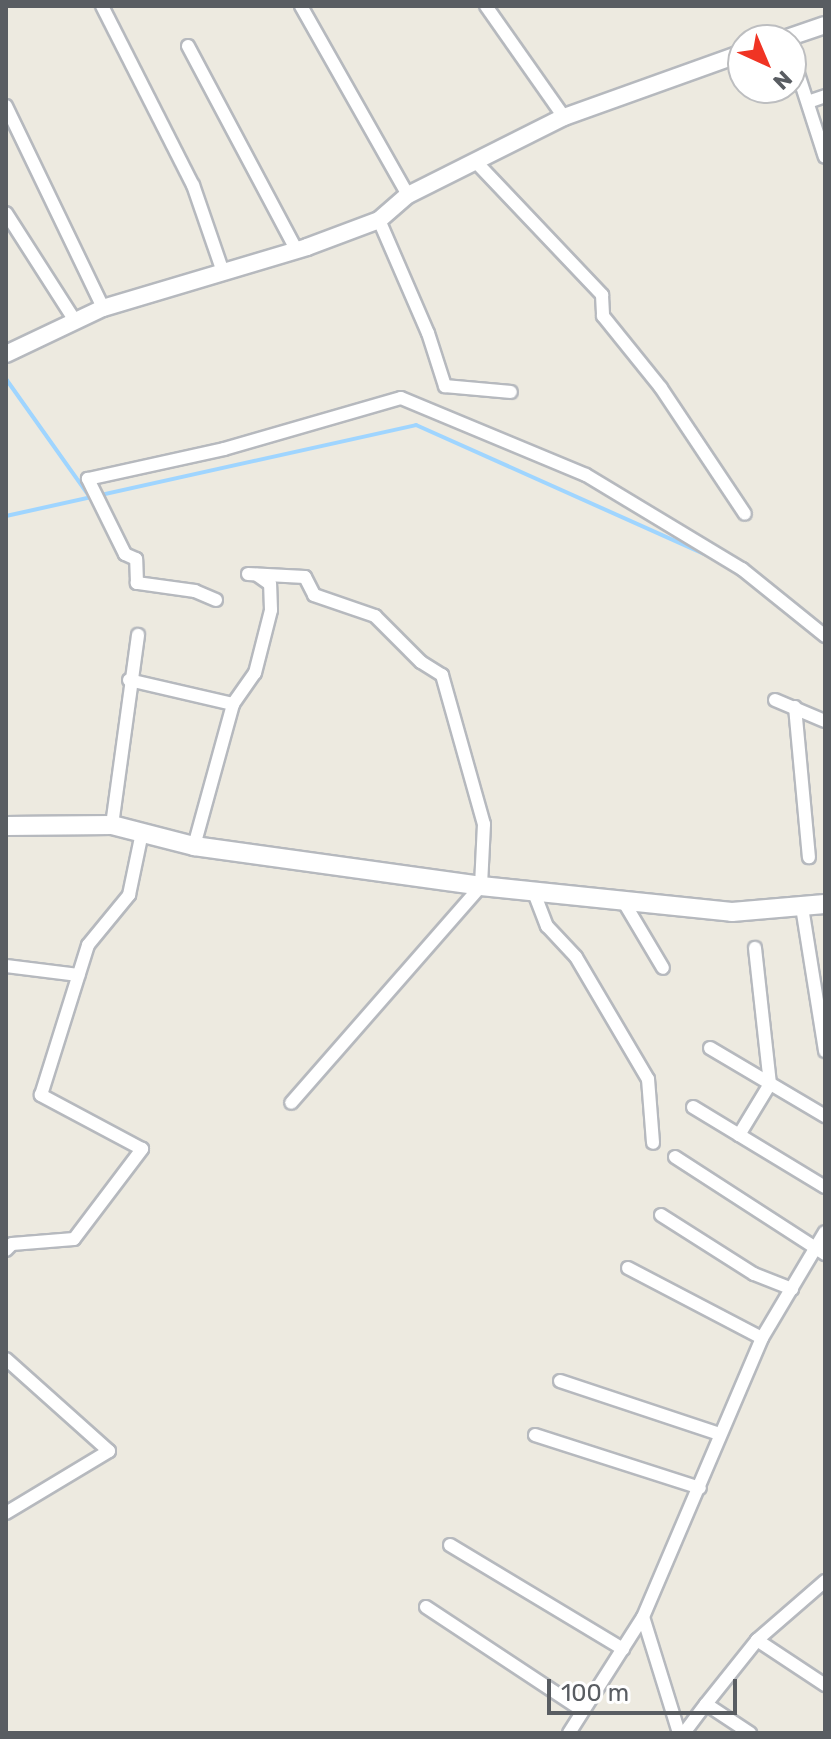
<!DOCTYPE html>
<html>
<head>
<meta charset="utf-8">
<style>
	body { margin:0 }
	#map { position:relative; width:831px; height:1739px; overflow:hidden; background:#edeae0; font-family:Rubik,sans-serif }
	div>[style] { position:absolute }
	.stream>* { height:4px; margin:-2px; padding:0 2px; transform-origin:2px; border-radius:2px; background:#9fd5ff }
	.roads { filter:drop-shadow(2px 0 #b6b9be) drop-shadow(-2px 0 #b6b9be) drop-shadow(0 2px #b6b9be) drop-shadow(0 -2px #b6b9be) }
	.minor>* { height:12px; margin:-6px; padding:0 6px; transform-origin:6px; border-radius:6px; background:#fff }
	.tertiary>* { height:16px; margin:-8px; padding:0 8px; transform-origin:8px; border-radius:8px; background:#fff }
	.secondary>* { height:18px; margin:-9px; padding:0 9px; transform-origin:9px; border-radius:9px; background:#fff }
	span { translate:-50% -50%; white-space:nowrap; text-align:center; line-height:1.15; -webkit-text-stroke:6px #fff; paint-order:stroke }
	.frame { position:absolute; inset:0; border:8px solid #595d62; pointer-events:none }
	.north { position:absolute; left:727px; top:24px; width:80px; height:80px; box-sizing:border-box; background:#fff; border:2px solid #bdbec0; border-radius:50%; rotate:136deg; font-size:22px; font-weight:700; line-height:32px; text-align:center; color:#595d62 }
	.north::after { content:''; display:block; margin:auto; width:28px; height:36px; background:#f03424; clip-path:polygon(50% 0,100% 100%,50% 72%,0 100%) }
	.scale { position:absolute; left:547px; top:1679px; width:190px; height:36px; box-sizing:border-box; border:4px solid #595d62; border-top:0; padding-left:10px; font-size:24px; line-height:28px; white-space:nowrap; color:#595d62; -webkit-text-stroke:6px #fff; paint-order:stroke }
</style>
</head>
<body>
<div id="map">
	<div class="stream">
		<div style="left:6px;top:379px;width:143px;rotate:54.6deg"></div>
		<div style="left:6px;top:516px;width:420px;rotate:-12.5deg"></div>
		<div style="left:416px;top:425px;width:321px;rotate:24.1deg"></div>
	</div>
	<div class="roads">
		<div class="minor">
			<div style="left:102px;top:6px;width:201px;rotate:63.1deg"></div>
			<div style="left:193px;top:185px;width:92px;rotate:71deg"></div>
			<div style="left:301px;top:6px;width:217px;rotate:60.5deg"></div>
			<div style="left:486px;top:6px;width:136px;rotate:54.9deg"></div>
			<div style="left:188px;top:46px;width:232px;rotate:62deg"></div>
			<div style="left:791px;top:52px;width:110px;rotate:72.1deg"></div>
			<div style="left:808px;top:102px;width:18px;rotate:-19deg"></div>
			<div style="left:6px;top:106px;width:224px;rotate:64.3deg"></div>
			<div style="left:475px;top:161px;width:185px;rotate:46.5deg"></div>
			<div style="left:602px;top:295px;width:21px;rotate:87deg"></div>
			<div style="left:603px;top:316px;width:92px;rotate:51.1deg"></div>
			<div style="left:661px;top:388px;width:151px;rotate:56.3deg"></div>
			<div style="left:6px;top:213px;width:128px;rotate:57.4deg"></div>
			<div style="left:379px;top:220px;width:123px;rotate:66.6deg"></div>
			<div style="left:428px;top:333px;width:56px;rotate:72.2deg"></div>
			<div style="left:445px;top:386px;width:66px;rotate:5.2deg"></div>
			<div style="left:248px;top:574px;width:57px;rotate:3deg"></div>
			<div style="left:305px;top:577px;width:20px;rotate:63deg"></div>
			<div style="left:314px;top:595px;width:65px;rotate:19deg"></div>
			<div style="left:375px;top:616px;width:65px;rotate:45deg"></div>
			<div style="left:421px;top:662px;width:25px;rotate:32deg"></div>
			<div style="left:442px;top:675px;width:155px;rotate:74.3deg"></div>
			<div style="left:484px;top:824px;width:62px;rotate:92.8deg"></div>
			<div style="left:481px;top:886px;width:288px;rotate:131.2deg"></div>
			<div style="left:216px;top:600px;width:23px;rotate:-157deg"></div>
			<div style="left:195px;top:591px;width:59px;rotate:-172.1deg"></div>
			<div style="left:137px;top:583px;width:24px;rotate:-92deg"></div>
			<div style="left:136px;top:559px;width:12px;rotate:-156deg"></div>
			<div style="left:125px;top:554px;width:84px;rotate:-116.3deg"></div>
			<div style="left:88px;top:479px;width:139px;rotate:-12.4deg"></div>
			<div style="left:224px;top:449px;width:184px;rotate:-16.1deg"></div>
			<div style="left:401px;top:398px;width:200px;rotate:22.6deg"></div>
			<div style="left:586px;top:475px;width:182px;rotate:31.1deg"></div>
			<div style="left:742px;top:569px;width:107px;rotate:38.9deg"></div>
			<div style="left:129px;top:680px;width:107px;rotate:13deg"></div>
			<div style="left:775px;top:700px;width:54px;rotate:22.8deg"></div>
			<div style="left:795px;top:707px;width:151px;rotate:84.7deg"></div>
			<div style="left:112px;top:825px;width:192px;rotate:-82.2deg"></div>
			<div style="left:194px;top:846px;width:147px;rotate:-74.6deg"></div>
			<div style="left:233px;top:704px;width:38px;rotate:-55deg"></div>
			<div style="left:255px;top:673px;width:65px;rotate:-75.7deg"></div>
			<div style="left:271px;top:610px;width:26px;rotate:-92deg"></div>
			<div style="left:270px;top:584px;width:16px;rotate:-145deg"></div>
			<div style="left:533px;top:890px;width:39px;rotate:69deg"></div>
			<div style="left:547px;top:926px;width:42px;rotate:46.9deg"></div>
			<div style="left:576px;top:957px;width:142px;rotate:59.5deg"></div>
			<div style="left:648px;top:1079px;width:64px;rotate:85.5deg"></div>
			<div style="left:622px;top:899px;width:80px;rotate:59.3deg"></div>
			<div style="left:802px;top:907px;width:146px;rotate:80.9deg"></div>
			<div style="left:6px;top:966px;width:73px;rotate:7.1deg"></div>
			<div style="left:710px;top:1048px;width:134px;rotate:30.6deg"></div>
			<div style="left:693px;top:1107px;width:154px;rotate:31.2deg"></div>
			<div style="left:739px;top:1135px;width:60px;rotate:-58.7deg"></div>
			<div style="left:770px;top:1084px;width:137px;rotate:-96.3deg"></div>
			<div style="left:675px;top:1157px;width:179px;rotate:32.9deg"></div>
			<div style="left:661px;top:1215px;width:110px;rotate:32.4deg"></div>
			<div style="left:754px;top:1274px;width:41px;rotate:21.5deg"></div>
			<div style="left:6px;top:1250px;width:8px;rotate:-45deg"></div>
			<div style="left:12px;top:1244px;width:62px;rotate:-4.6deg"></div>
			<div style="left:74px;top:1239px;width:113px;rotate:-52.9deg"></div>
			<div style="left:142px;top:1149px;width:115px;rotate:-151.9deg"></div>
			<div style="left:41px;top:1095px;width:157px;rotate:-72.6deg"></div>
			<div style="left:88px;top:945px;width:65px;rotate:-50.6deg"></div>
			<div style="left:129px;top:895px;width:63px;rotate:-78.2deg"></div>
			<div style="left:628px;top:1268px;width:151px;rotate:27.6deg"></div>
			<div style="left:6px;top:1359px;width:138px;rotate:41.8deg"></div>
			<div style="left:109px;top:1451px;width:120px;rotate:149deg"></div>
			<div style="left:560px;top:1381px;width:168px;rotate:18.4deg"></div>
			<div style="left:535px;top:1435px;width:173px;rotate:17.8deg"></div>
			<div style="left:450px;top:1545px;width:202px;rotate:31deg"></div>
			<div style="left:426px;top:1607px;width:185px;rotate:33.5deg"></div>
			<div style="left:757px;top:1640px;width:82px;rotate:33.5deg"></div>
			<div style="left:706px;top:1704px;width:82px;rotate:-51.4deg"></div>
			<div style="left:757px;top:1640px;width:90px;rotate:-40.9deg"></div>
			<div style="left:569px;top:1733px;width:138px;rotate:-57.5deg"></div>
			<div style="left:679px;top:1733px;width:121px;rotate:-107.2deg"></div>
			<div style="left:643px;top:1617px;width:303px;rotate:-66.9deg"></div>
			<div style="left:762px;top:1338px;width:123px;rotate:-59.3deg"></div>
			<div style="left:684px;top:1733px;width:36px;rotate:-53deg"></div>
			<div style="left:706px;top:1704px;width:53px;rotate:33.4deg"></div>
		</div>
		<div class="tertiary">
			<div style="left:781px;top:40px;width:46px;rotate:-18.8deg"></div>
			<div style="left:6px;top:354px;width:107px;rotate:-25.4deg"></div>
			<div style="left:103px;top:308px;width:213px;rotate:-16.6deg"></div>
			<div style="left:307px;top:247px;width:77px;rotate:-20.6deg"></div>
			<div style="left:379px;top:220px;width:38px;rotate:-41deg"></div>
			<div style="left:408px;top:195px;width:174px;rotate:-26.6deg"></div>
			<div style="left:564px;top:117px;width:190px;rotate:-19.7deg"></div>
		</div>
		<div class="secondary">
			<div style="left:6px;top:826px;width:106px;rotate:-0.5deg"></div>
			<div style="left:112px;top:825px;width:85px;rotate:14.4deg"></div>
			<div style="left:194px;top:846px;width:290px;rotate:7.9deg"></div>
			<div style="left:481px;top:886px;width:252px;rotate:5.9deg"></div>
			<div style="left:732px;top:912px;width:93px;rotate:-4.9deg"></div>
		</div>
	</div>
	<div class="frame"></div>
	<div class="north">N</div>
	<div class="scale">100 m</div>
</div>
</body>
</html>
